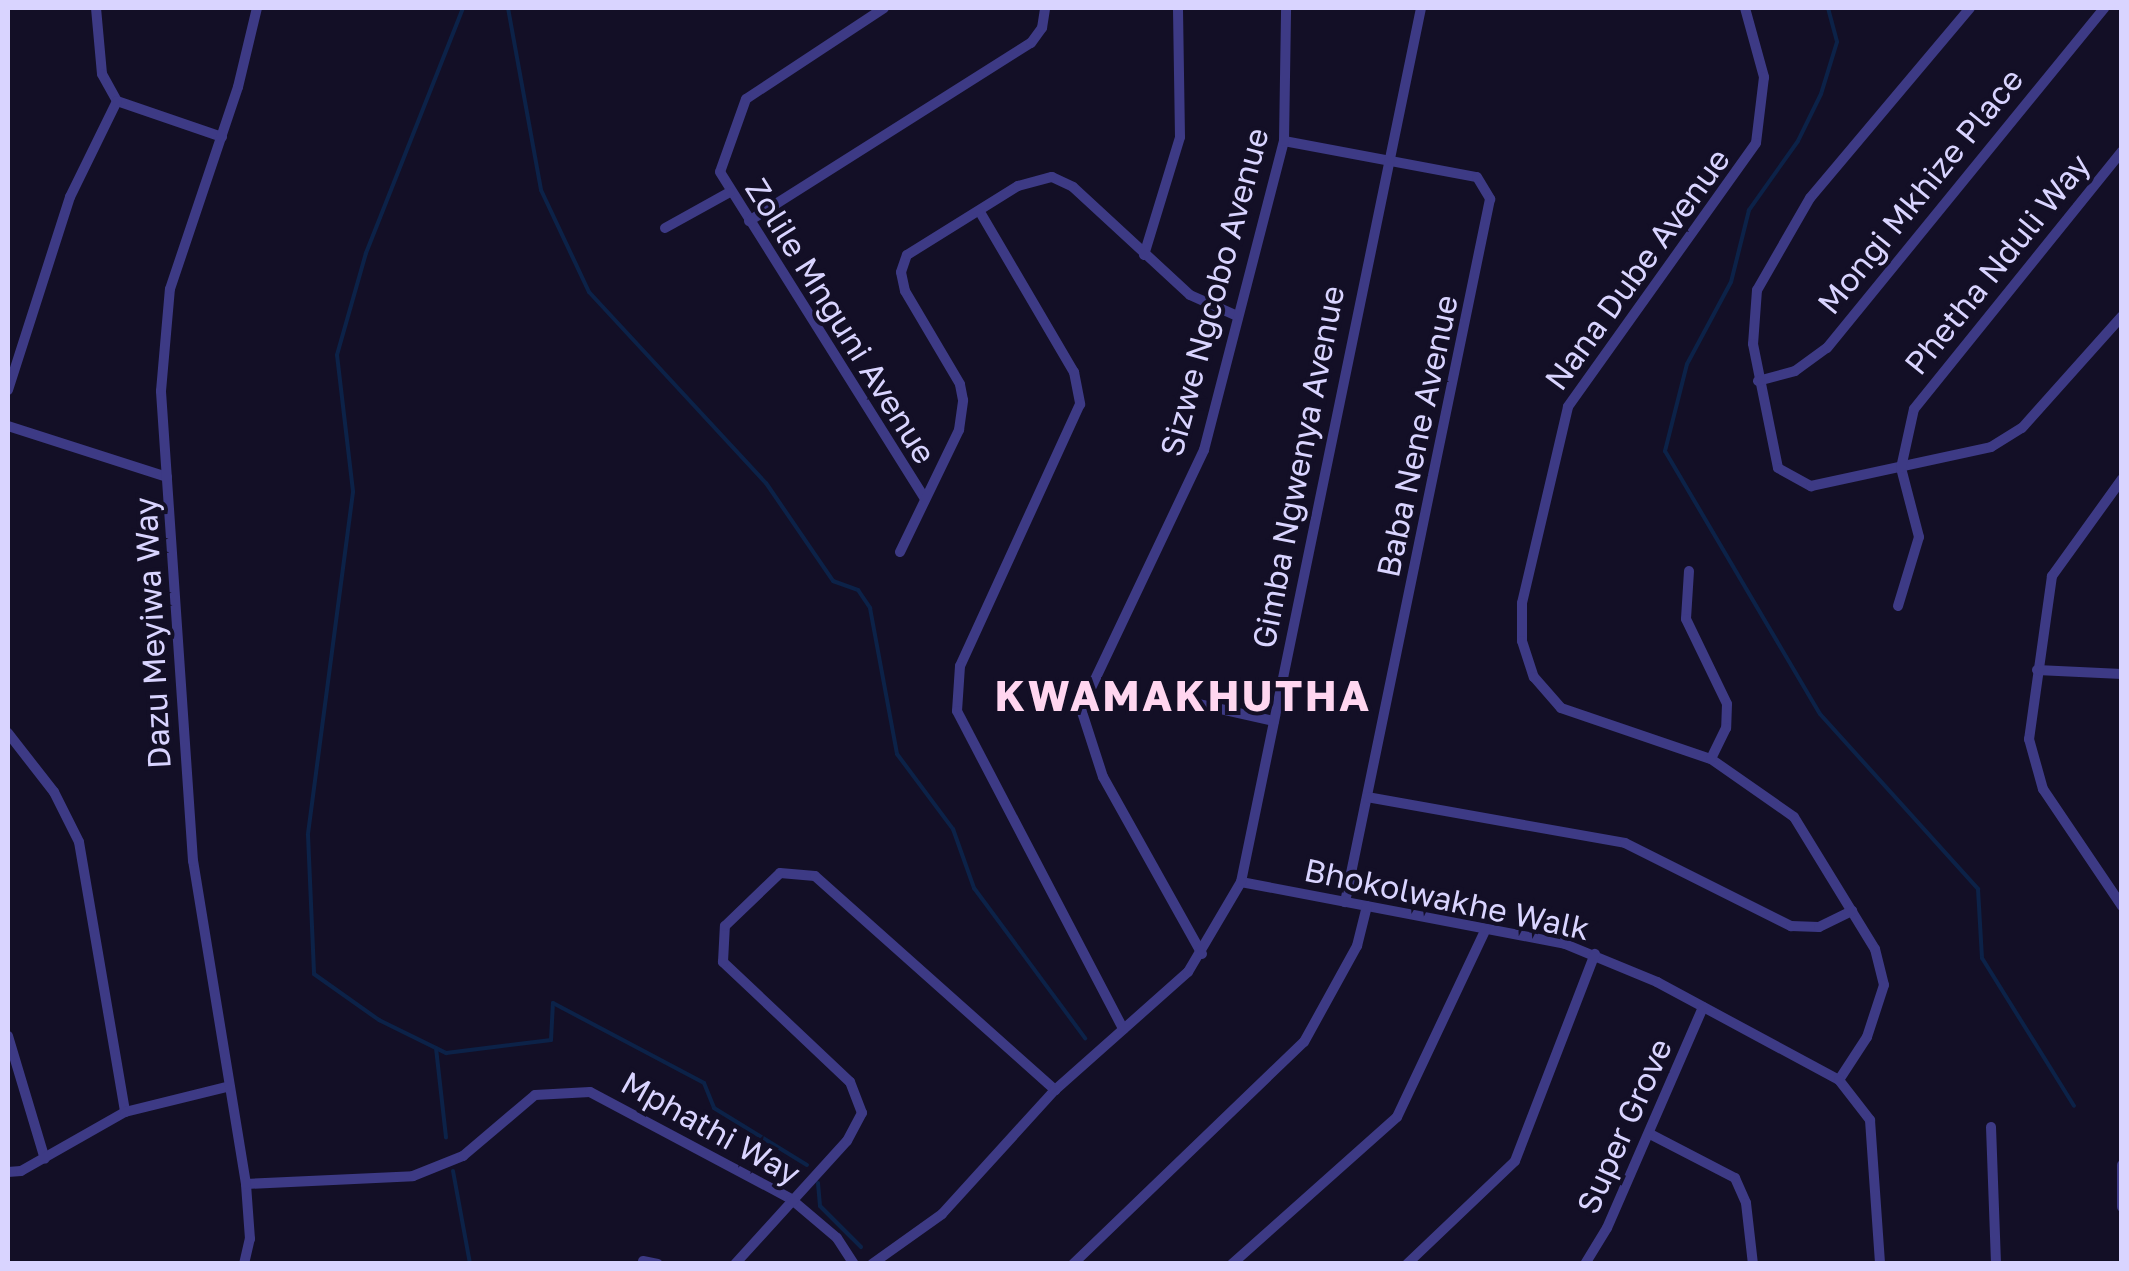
<!DOCTYPE html>
<html>
<head>
<meta charset="utf-8">
<style>
	body { margin:0 }
	#map { position:relative; width:2129px; height:1271px; overflow:hidden; background:#130f26; font-family:"Golos Text",sans-serif }
	div>[style] { position:absolute }
	.stream>* { height:4px; margin:-2px; padding:0 2px; transform-origin:2px; border-radius:2px; background:#0c2248 }
	.minor>* { height:10px; margin:-5px; padding:0 5px; transform-origin:5px; border-radius:5px; background:#3d3a85 }
	span { translate:-50% -50%; white-space:nowrap; text-align:center; line-height:1.15; -webkit-text-stroke:8px #130f26; paint-order:stroke }
	.street-label { font-size:32px; color:#d9d4ff }
	.district-label { font-size:42px; color:#ffd6f0; font-weight:700; letter-spacing:2.5px }
	.frame { position:absolute; inset:0; border:10px solid #d9d4ff; pointer-events:none }
</style>
</head>
<body>
<div id="map">
	<div class="stream">
		<div style="left:463px;top:8px;width:264px;rotate:111.6deg"></div>
		<div style="left:366px;top:253px;width:106px;rotate:105.9deg"></div>
		<div style="left:337px;top:355px;width:138px;rotate:83.3deg"></div>
		<div style="left:353px;top:492px;width:346px;rotate:97.5deg"></div>
		<div style="left:308px;top:835px;width:139px;rotate:87.5deg"></div>
		<div style="left:314px;top:974px;width:80px;rotate:35.3deg"></div>
		<div style="left:379px;top:1020px;width:75px;rotate:26.2deg"></div>
		<div style="left:446px;top:1053px;width:106px;rotate:-7.1deg"></div>
		<div style="left:551px;top:1040px;width:37px;rotate:-87deg"></div>
		<div style="left:553px;top:1003px;width:171px;rotate:27.9deg"></div>
		<div style="left:704px;top:1083px;width:27px;rotate:68deg"></div>
		<div style="left:714px;top:1108px;width:109px;rotate:31.5deg"></div>
		<div style="left:508px;top:8px;width:185px;rotate:79.7deg"></div>
		<div style="left:541px;top:190px;width:113px;rotate:64.8deg"></div>
		<div style="left:589px;top:292px;width:260px;rotate:47.2deg"></div>
		<div style="left:766px;top:483px;width:119px;rotate:55.6deg"></div>
		<div style="left:833px;top:581px;width:27px;rotate:20deg"></div>
		<div style="left:858px;top:590px;width:22px;rotate:56deg"></div>
		<div style="left:870px;top:608px;width:148px;rotate:79.5deg"></div>
		<div style="left:897px;top:754px;width:94px;rotate:53.3deg"></div>
		<div style="left:953px;top:829px;width:63px;rotate:70.4deg"></div>
		<div style="left:974px;top:888px;width:187px;rotate:53.5deg"></div>
		<div style="left:1828px;top:8px;width:35px;rotate:75deg"></div>
		<div style="left:1837px;top:42px;width:54px;rotate:107.1deg"></div>
		<div style="left:1821px;top:94px;width:52px;rotate:116.1deg"></div>
		<div style="left:1798px;top:141px;width:85px;rotate:125.4deg"></div>
		<div style="left:1749px;top:210px;width:74px;rotate:104deg"></div>
		<div style="left:1731px;top:282px;width:93px;rotate:118.2deg"></div>
		<div style="left:1687px;top:364px;width:90px;rotate:104.2deg"></div>
		<div style="left:1665px;top:451px;width:305px;rotate:59.5deg"></div>
		<div style="left:1820px;top:714px;width:236px;rotate:47.9deg"></div>
		<div style="left:1978px;top:889px;width:69px;rotate:86.7deg"></div>
		<div style="left:1982px;top:958px;width:174px;rotate:58.1deg"></div>
		<div style="left:436px;top:1048px;width:90px;rotate:83.6deg"></div>
		<div style="left:453px;top:1171px;width:95px;rotate:79.6deg"></div>
		<div style="left:818px;top:1183px;width:23px;rotate:85deg"></div>
		<div style="left:820px;top:1206px;width:58px;rotate:45deg"></div>
	</div>
	<div class="minor">
		<div style="left:96px;top:8px;width:66px;rotate:84.8deg"></div>
		<div style="left:102px;top:74px;width:31px;rotate:61deg"></div>
		<div style="left:117px;top:101px;width:111px;rotate:18.9deg"></div>
		<div style="left:884px;top:8px;width:165px;rotate:146.6deg"></div>
		<div style="left:746px;top:99px;width:77px;rotate:109.6deg"></div>
		<div style="left:720px;top:172px;width:386px;rotate:57.9deg"></div>
		<div style="left:1745px;top:8px;width:72px;rotate:74.6deg"></div>
		<div style="left:1764px;top:77px;width:66px;rotate:96.9deg"></div>
		<div style="left:1756px;top:143px;width:324px;rotate:125.5deg"></div>
		<div style="left:1568px;top:407px;width:201px;rotate:103.2deg"></div>
		<div style="left:1522px;top:603px;width:38px;rotate:90deg"></div>
		<div style="left:1522px;top:641px;width:38px;rotate:72deg"></div>
		<div style="left:1534px;top:677px;width:41px;rotate:48.9deg"></div>
		<div style="left:1561px;top:708px;width:158px;rotate:18.8deg"></div>
		<div style="left:1711px;top:759px;width:101px;rotate:34.9deg"></div>
		<div style="left:1794px;top:817px;width:155px;rotate:58.5deg"></div>
		<div style="left:1875px;top:949px;width:37px;rotate:76deg"></div>
		<div style="left:1884px;top:985px;width:55px;rotate:108.1deg"></div>
		<div style="left:1867px;top:1037px;width:51px;rotate:123.1deg"></div>
		<div style="left:1970px;top:8px;width:248px;rotate:130.1deg"></div>
		<div style="left:1810px;top:198px;width:106px;rotate:119.9deg"></div>
		<div style="left:1757px;top:290px;width:54px;rotate:94.2deg"></div>
		<div style="left:1753px;top:344px;width:126px;rotate:78.6deg"></div>
		<div style="left:1778px;top:468px;width:38px;rotate:29deg"></div>
		<div style="left:1811px;top:486px;width:184px;rotate:-12.2deg"></div>
		<div style="left:1991px;top:447px;width:36px;rotate:-32deg"></div>
		<div style="left:2022px;top:428px;width:150px;rotate:-48.2deg"></div>
		<div style="left:1284px;top:141px;width:196px;rotate:10.6deg"></div>
		<div style="left:1477px;top:177px;width:26px;rotate:59deg"></div>
		<div style="left:1490px;top:199px;width:718px;rotate:101.65deg"></div>
		<div style="left:980px;top:212px;width:186px;rotate:59.6deg"></div>
		<div style="left:1074px;top:372px;width:33px;rotate:79deg"></div>
		<div style="left:1080px;top:404px;width:288px;rotate:114.6deg"></div>
		<div style="left:960px;top:666px;width:45px;rotate:93.8deg"></div>
		<div style="left:957px;top:711px;width:359px;rotate:62.4deg"></div>
		<div style="left:749px;top:221px;width:333px;rotate:-32.3deg"></div>
		<div style="left:1031px;top:43px;width:19px;rotate:-54deg"></div>
		<div style="left:1042px;top:28px;width:20px;rotate:-81deg"></div>
		<div style="left:665px;top:228px;width:74px;rotate:-29deg"></div>
		<div style="left:1144px;top:255px;width:123px;rotate:-73deg"></div>
		<div style="left:1180px;top:137px;width:129px;rotate:-90.9deg"></div>
		<div style="left:1758px;top:381px;width:38px;rotate:-15deg"></div>
		<div style="left:1795px;top:371px;width:39px;rotate:-36deg"></div>
		<div style="left:1827px;top:348px;width:439px;rotate:-50.8deg"></div>
		<div style="left:8px;top:390px;width:203px;rotate:-72.2deg"></div>
		<div style="left:70px;top:197px;width:107px;rotate:-63.9deg"></div>
		<div style="left:8px;top:426px;width:167px;rotate:17.8deg"></div>
		<div style="left:2122px;top:479px;width:120px;rotate:125.8deg"></div>
		<div style="left:2052px;top:576px;width:165px;rotate:98deg"></div>
		<div style="left:2029px;top:739px;width:52px;rotate:74.4deg"></div>
		<div style="left:2043px;top:789px;width:141px;rotate:56deg"></div>
		<div style="left:900px;top:552px;width:136px;rotate:-64.2deg"></div>
		<div style="left:959px;top:430px;width:30px;rotate:-82deg"></div>
		<div style="left:963px;top:400px;width:16px;rotate:-101deg"></div>
		<div style="left:960px;top:384px;width:108px;rotate:-120.6deg"></div>
		<div style="left:905px;top:291px;width:19px;rotate:-102deg"></div>
		<div style="left:901px;top:272px;width:18px;rotate:-71deg"></div>
		<div style="left:907px;top:255px;width:131px;rotate:-31.9deg"></div>
		<div style="left:1018px;top:186px;width:35px;rotate:-15deg"></div>
		<div style="left:1052px;top:177px;width:23px;rotate:25deg"></div>
		<div style="left:1073px;top:187px;width:159px;rotate:42.7deg"></div>
		<div style="left:1190px;top:295px;width:49px;rotate:24deg"></div>
		<div style="left:1689px;top:571px;width:48px;rotate:93.6deg"></div>
		<div style="left:1686px;top:619px;width:94px;rotate:64.2deg"></div>
		<div style="left:1727px;top:704px;width:24px;rotate:92deg"></div>
		<div style="left:1726px;top:728px;width:34px;rotate:116deg"></div>
		<div style="left:1898px;top:606px;width:72px;rotate:-73.1deg"></div>
		<div style="left:1919px;top:537px;width:71px;rotate:-104.6deg"></div>
		<div style="left:1901px;top:468px;width:60px;rotate:-77.6deg"></div>
		<div style="left:1914px;top:409px;width:331px;rotate:-51.1deg"></div>
		<div style="left:2037px;top:670px;width:85px;rotate:2.7deg"></div>
		<div style="left:1194px;top:703px;width:82px;rotate:12.7deg"></div>
		<div style="left:8px;top:733px;width:75px;rotate:52.1deg"></div>
		<div style="left:54px;top:792px;width:56px;rotate:63.4deg"></div>
		<div style="left:79px;top:842px;width:274px;rotate:80.3deg"></div>
		<div style="left:1367px;top:797px;width:262px;rotate:10.1deg"></div>
		<div style="left:1625px;top:843px;width:186px;rotate:26.6deg"></div>
		<div style="left:1791px;top:926px;width:28px;rotate:2deg"></div>
		<div style="left:1819px;top:927px;width:37px;rotate:-26deg"></div>
		<div style="left:1241px;top:882px;width:330px;rotate:10.8deg"></div>
		<div style="left:1565px;top:944px;width:100px;rotate:22.4deg"></div>
		<div style="left:1657px;top:982px;width:207px;rotate:28.3deg"></div>
		<div style="left:1839px;top:1080px;width:51px;rotate:52.2deg"></div>
		<div style="left:1870px;top:1120px;width:144px;rotate:86deg"></div>
		<div style="left:1202px;top:954px;width:203px;rotate:-119.2deg"></div>
		<div style="left:1103px;top:777px;width:71px;rotate:-107.9deg"></div>
		<div style="left:1081px;top:709px;width:287px;rotate:-64.6deg"></div>
		<div style="left:1204px;top:450px;width:319px;rotate:-75.5deg"></div>
		<div style="left:1284px;top:141px;width:133px;rotate:-89.1deg"></div>
		<div style="left:8px;top:1036px;width:128px;rotate:73.3deg"></div>
		<div style="left:1991px;top:1127px;width:137px;rotate:87.9deg"></div>
		<div style="left:1650px;top:1134px;width:96px;rotate:27.4deg"></div>
		<div style="left:1735px;top:1178px;width:27px;rotate:66deg"></div>
		<div style="left:1746px;top:1203px;width:61px;rotate:83.5deg"></div>
		<div style="left:2122px;top:1165px;width:42px;rotate:90deg"></div>
		<div style="left:8px;top:1172px;width:13px;rotate:-4deg"></div>
		<div style="left:21px;top:1171px;width:120px;rotate:-29.6deg"></div>
		<div style="left:125px;top:1112px;width:105px;rotate:-13.8deg"></div>
		<div style="left:246px;top:1184px;width:167px;rotate:-2.7deg"></div>
		<div style="left:413px;top:1176px;width:54px;rotate:-21.8deg"></div>
		<div style="left:463px;top:1156px;width:94px;rotate:-40.3deg"></div>
		<div style="left:535px;top:1095px;width:55px;rotate:-3.1deg"></div>
		<div style="left:590px;top:1092px;width:228px;rotate:28deg"></div>
		<div style="left:791px;top:1199px;width:60px;rotate:40.3deg"></div>
		<div style="left:837px;top:1238px;width:31px;rotate:57deg"></div>
		<div style="left:643px;top:1261px;width:15px;rotate:11deg"></div>
		<div style="left:244px;top:1264px;width:26px;rotate:-77deg"></div>
		<div style="left:250px;top:1239px;width:55px;rotate:-94.2deg"></div>
		<div style="left:246px;top:1184px;width:327px;rotate:-99.3deg"></div>
		<div style="left:193px;top:861px;width:471px;rotate:-93.9deg"></div>
		<div style="left:161px;top:391px;width:102px;rotate:-85deg"></div>
		<div style="left:170px;top:289px;width:213px;rotate:-71.4deg"></div>
		<div style="left:238px;top:87px;width:81px;rotate:-76.5deg"></div>
		<div style="left:735px;top:1264px;width:166px;rotate:-47.7deg"></div>
		<div style="left:847px;top:1141px;width:32px;rotate:-62deg"></div>
		<div style="left:862px;top:1113px;width:33px;rotate:-111deg"></div>
		<div style="left:850px;top:1082px;width:175px;rotate:-136.6deg"></div>
		<div style="left:723px;top:962px;width:36px;rotate:-87deg"></div>
		<div style="left:725px;top:926px;width:76px;rotate:-43.9deg"></div>
		<div style="left:780px;top:873px;width:35px;rotate:5deg"></div>
		<div style="left:815px;top:876px;width:322px;rotate:41.7deg"></div>
		<div style="left:872px;top:1264px;width:86px;rotate:-35.5deg"></div>
		<div style="left:942px;top:1214px;width:168px;rotate:-47.7deg"></div>
		<div style="left:1055px;top:1090px;width:178px;rotate:-41.6deg"></div>
		<div style="left:1188px;top:972px;width:104px;rotate:-59.5deg"></div>
		<div style="left:1241px;top:882px;width:892px;rotate:-78.36deg"></div>
		<div style="left:1073px;top:1264px;width:320px;rotate:-43.9deg"></div>
		<div style="left:1304px;top:1042px;width:110px;rotate:-61.1deg"></div>
		<div style="left:1357px;top:946px;width:41px;rotate:-76deg"></div>
		<div style="left:1232px;top:1264px;width:221px;rotate:-41.7deg"></div>
		<div style="left:1397px;top:1117px;width:208px;rotate:-64.7deg"></div>
		<div style="left:1407px;top:1264px;width:149px;rotate:-43.6deg"></div>
		<div style="left:1515px;top:1161px;width:222px;rotate:-68.9deg"></div>
		<div style="left:1585px;top:1264px;width:42px;rotate:-58.6deg"></div>
		<div style="left:1607px;top:1228px;width:241px;rotate:-66.5deg"></div>
	</div>
	<div class="street-label">
		<span style="left:1920px;top:191px;rotate:-51deg">Mongi Mkhize Place</span>
		<span style="left:1997px;top:264px;rotate:-51deg">Phetha Nduli Way</span>
		<span style="left:1637px;top:269px;rotate:-54deg">Nana Dube Avenue</span>
		<span style="left:1214px;top:292px;rotate:-75deg">Sizwe Ngcobo Avenue</span>
		<span style="left:841px;top:321px;rotate:58deg">Zolile Mnguni Avenue</span>
		<span style="left:1417px;top:436px;rotate:-78deg">Baba Nene Avenue</span>
		<span style="left:1298px;top:467px;rotate:-79deg">Gimba Ngwenya Avenue</span>
		<span style="left:152px;top:633px;rotate:-93deg">Dazu Meyiwa Way</span>
		<span style="left:1447px;top:899px;rotate:12deg">Bhokolwakhe Walk</span>
		<span style="left:1624px;top:1126px;rotate:-66deg">Super Grove</span>
		<span style="left:711px;top:1128px;rotate:29deg">Mphathi Way</span>
	</div>
	<div class="district-label">
		<span style="left:1183px;top:695px">KWAMAKHUTHA</span>
	</div>
	<div class="frame"></div>
</div>
</body>
</html>
